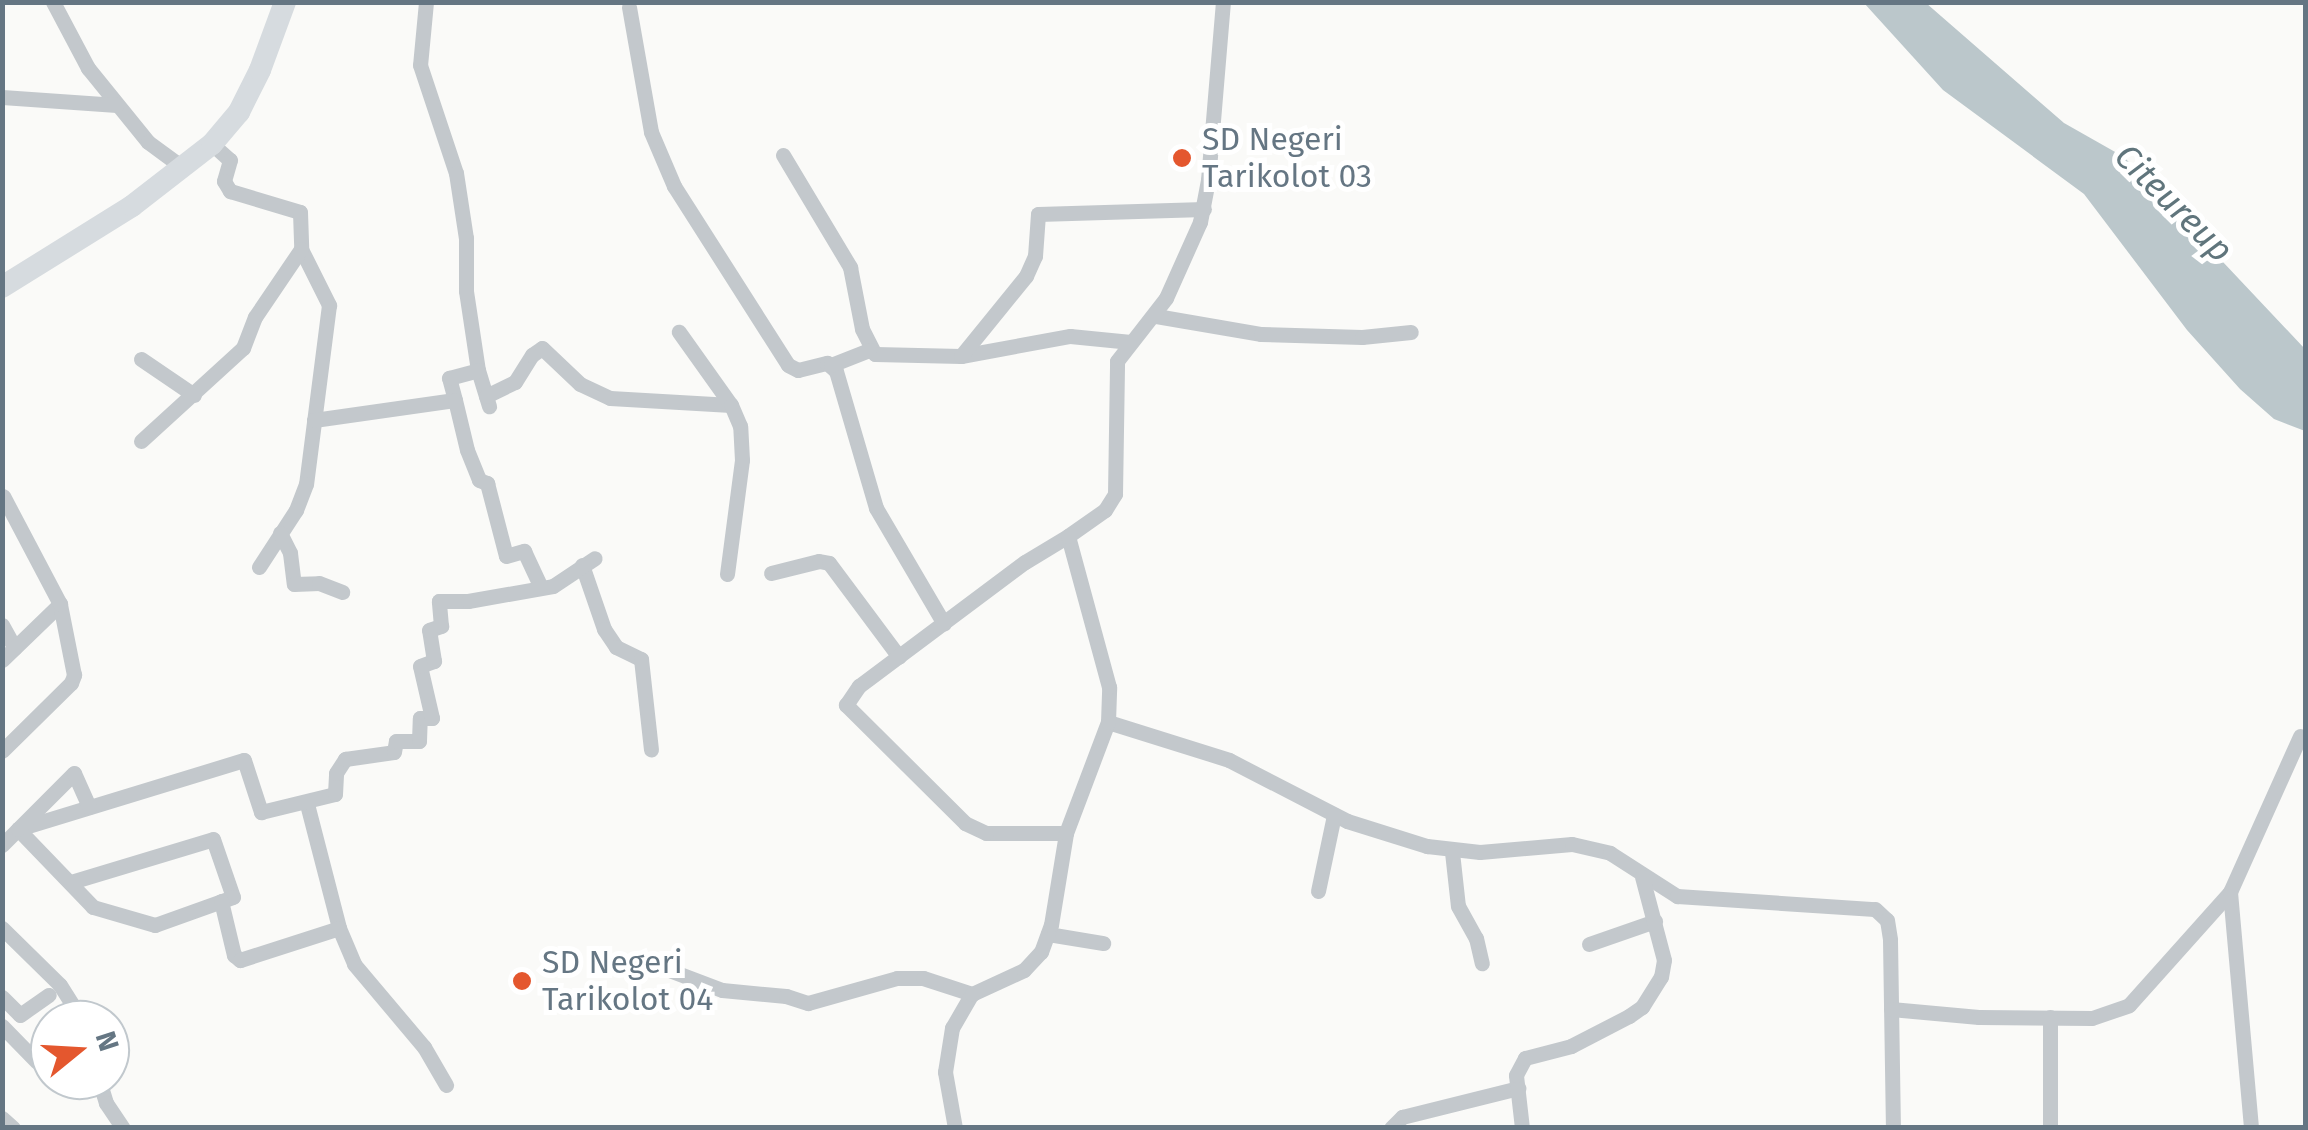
<!DOCTYPE html>
<html>
<head>
<meta charset="utf-8">
<style>
	body { margin:0 }
	#map { position:relative; width:2308px; height:1130px; overflow:hidden; background:#fafaf8; font-family:"Fira Sans",sans-serif }
	div>[style] { position:absolute }
	.water>* { inset:0; background:#bbc7cb }
	.street>* { height:15px; margin:-7.5px; padding:0 7.5px; transform-origin:7.5px; border-radius:7.5px; background:#c3c8cc }
	.secondary>* { height:22px; margin:-11px; padding:0 11px; transform-origin:11px; border-radius:11px; background:#d6dbdf }
	.dots>* { width:28px; height:28px; translate:-50% -50%; box-sizing:border-box; border:5px solid #fff; border-radius:50% }
	span { translate:-50% -50%; white-space:nowrap; text-align:center; line-height:1.15; -webkit-text-stroke:10px #fff; paint-order:stroke }
	.poi-label { font-size:32px; color:#657683 }
	.left { translate:0 -50%; text-align:left }
	.water-label { font-size:35px; color:#60757c; font-style:italic }
	.frame { position:absolute; inset:0; border:5px solid #657683; pointer-events:none }
	.north { position:absolute; left:30px; top:1000px; width:100px; height:100px; box-sizing:border-box; background:#fff; border:2px solid #c1c8cd; border-radius:50%; rotate:72deg; font-size:28px; font-weight:700; line-height:40px; text-align:center; color:#657683 }
	.north::after { content:''; display:block; margin:auto; width:35px; height:45px; background:#e4572e; clip-path:polygon(50% 0,100% 100%,50% 72%,0 100%) }
</style>
</head>
<body>
<div id="map">
	<div class="water">
		<div style="clip-path:polygon(1864px 3px,1926px 3px,2064px 123px,2124px 157px,2305px 349px,2305px 431px,2274px 419px,2240px 389px,2187px 330px,2084px 194px,1943px 90px)"></div>
	</div>
	<div class="street">
		<div style="left:53px;top:2px;width:75px;rotate:62.1deg"></div>
		<div style="left:88px;top:68px;width:95px;rotate:51deg"></div>
		<div style="left:148px;top:142px;width:42px;rotate:36.3deg"></div>
		<div style="left:426px;top:2px;width:63px;rotate:95.4deg"></div>
		<div style="left:420px;top:65px;width:114px;rotate:71.6deg"></div>
		<div style="left:456px;top:173px;width:66px;rotate:81.3deg"></div>
		<div style="left:466px;top:238px;width:53px;rotate:90deg"></div>
		<div style="left:466px;top:291px;width:80px;rotate:81.4deg"></div>
		<div style="left:478px;top:370px;width:38px;rotate:73deg"></div>
		<div style="left:629px;top:7px;width:127px;rotate:80deg"></div>
		<div style="left:651px;top:132px;width:59px;rotate:66.9deg"></div>
		<div style="left:674px;top:186px;width:212px;rotate:57.5deg"></div>
		<div style="left:788px;top:365px;width:11px;rotate:27deg"></div>
		<div style="left:798px;top:370px;width:30px;rotate:-14deg"></div>
		<div style="left:827px;top:363px;width:12px;rotate:42deg"></div>
		<div style="left:836px;top:371px;width:143px;rotate:73.7deg"></div>
		<div style="left:876px;top:508px;width:134px;rotate:59.6deg"></div>
		<div style="left:2px;top:97px;width:115px;rotate:4deg"></div>
		<div style="left:212px;top:144px;width:24px;rotate:42deg"></div>
		<div style="left:230px;top:160px;width:22px;rotate:106deg"></div>
		<div style="left:224px;top:181px;width:12px;rotate:59deg"></div>
		<div style="left:230px;top:191px;width:73px;rotate:16.7deg"></div>
		<div style="left:300px;top:212px;width:37px;rotate:88deg"></div>
		<div style="left:301px;top:249px;width:63px;rotate:63.4deg"></div>
		<div style="left:329px;top:305px;width:180px;rotate:97.3deg"></div>
		<div style="left:306px;top:484px;width:28px;rotate:111deg"></div>
		<div style="left:296px;top:510px;width:68px;rotate:123deg"></div>
		<div style="left:783px;top:155px;width:131px;rotate:59.1deg"></div>
		<div style="left:850px;top:267px;width:63px;rotate:79deg"></div>
		<div style="left:862px;top:329px;width:28px;rotate:63deg"></div>
		<div style="left:875px;top:354px;width:86px;rotate:1.3deg"></div>
		<div style="left:961px;top:356px;width:111px;rotate:-10.4deg"></div>
		<div style="left:1070px;top:336px;width:61px;rotate:5.6deg"></div>
		<div style="left:1156px;top:316px;width:107px;rotate:9.7deg"></div>
		<div style="left:1261px;top:334px;width:101px;rotate:1.7deg"></div>
		<div style="left:1362px;top:337px;width:49px;rotate:-5.8deg"></div>
		<div style="left:961px;top:356px;width:103px;rotate:-50.9deg"></div>
		<div style="left:1026px;top:276px;width:22px;rotate:-66deg"></div>
		<div style="left:1035px;top:256px;width:42px;rotate:-85.9deg"></div>
		<div style="left:1038px;top:214px;width:166px;rotate:-1.7deg"></div>
		<div style="left:141px;top:359px;width:64px;rotate:34.2deg"></div>
		<div style="left:831px;top:365px;width:41px;rotate:-21.5deg"></div>
		<div style="left:486px;top:396px;width:32px;rotate:-26deg"></div>
		<div style="left:515px;top:382px;width:32px;rotate:-58deg"></div>
		<div style="left:532px;top:355px;width:12px;rotate:-35deg"></div>
		<div style="left:542px;top:348px;width:52px;rotate:43.5deg"></div>
		<div style="left:580px;top:384px;width:33px;rotate:25deg"></div>
		<div style="left:610px;top:398px;width:121px;rotate:3.3deg"></div>
		<div style="left:731px;top:405px;width:90px;rotate:-125.5deg"></div>
		<div style="left:455px;top:400px;width:23px;rotate:-105deg"></div>
		<div style="left:449px;top:378px;width:30px;rotate:-15deg"></div>
		<div style="left:314px;top:420px;width:142px;rotate:-8.1deg"></div>
		<div style="left:455px;top:400px;width:51px;rotate:76.5deg"></div>
		<div style="left:467px;top:450px;width:32px;rotate:68deg"></div>
		<div style="left:479px;top:480px;width:9px;rotate:21deg"></div>
		<div style="left:487px;top:483px;width:75px;rotate:75.4deg"></div>
		<div style="left:506px;top:556px;width:19px;rotate:-16deg"></div>
		<div style="left:524px;top:551px;width:40px;rotate:65deg"></div>
		<div style="left:141px;top:441px;width:138px;rotate:-42.4deg"></div>
		<div style="left:243px;top:348px;width:33px;rotate:-69deg"></div>
		<div style="left:255px;top:317px;width:82px;rotate:-55.9deg"></div>
		<div style="left:280px;top:533px;width:22px;rotate:63deg"></div>
		<div style="left:290px;top:553px;width:31px;rotate:83deg"></div>
		<div style="left:294px;top:584px;width:25px;rotate:-2deg"></div>
		<div style="left:319px;top:583px;width:25px;rotate:21deg"></div>
		<div style="left:582px;top:565px;width:68px;rotate:71deg"></div>
		<div style="left:604px;top:629px;width:22px;rotate:56deg"></div>
		<div style="left:616px;top:647px;width:28px;rotate:26deg"></div>
		<div style="left:641px;top:659px;width:91px;rotate:83.7deg"></div>
		<div style="left:771px;top:573px;width:49px;rotate:-14deg"></div>
		<div style="left:819px;top:561px;width:10px;rotate:11deg"></div>
		<div style="left:829px;top:563px;width:117px;rotate:53.3deg"></div>
		<div style="left:727px;top:574px;width:115px;rotate:-82.5deg"></div>
		<div style="left:742px;top:460px;width:34px;rotate:-93deg"></div>
		<div style="left:740px;top:426px;width:23px;rotate:-113deg"></div>
		<div style="left:2px;top:625px;width:26px;rotate:61deg"></div>
		<div style="left:2px;top:660px;width:81px;rotate:-44deg"></div>
		<div style="left:1108px;top:722px;width:127px;rotate:17.4deg"></div>
		<div style="left:1229px;top:760px;width:133px;rotate:27.3deg"></div>
		<div style="left:1347px;top:821px;width:84px;rotate:17.4deg"></div>
		<div style="left:1427px;top:846px;width:53px;rotate:6.5deg"></div>
		<div style="left:1480px;top:852px;width:92px;rotate:-5deg"></div>
		<div style="left:1572px;top:844px;width:39px;rotate:13deg"></div>
		<div style="left:1610px;top:853px;width:80px;rotate:32.7deg"></div>
		<div style="left:1677px;top:896px;width:198px;rotate:3.8deg"></div>
		<div style="left:1875px;top:909px;width:16px;rotate:43deg"></div>
		<div style="left:1887px;top:920px;width:20px;rotate:81deg"></div>
		<div style="left:1890px;top:940px;width:188px;rotate:89.1deg"></div>
		<div style="left:2px;top:751px;width:97px;rotate:-44.6deg"></div>
		<div style="left:71px;top:683px;width:9px;rotate:-69deg"></div>
		<div style="left:74px;top:675px;width:72px;rotate:-101.2deg"></div>
		<div style="left:60px;top:604px;width:122px;rotate:-117.8deg"></div>
		<div style="left:307px;top:804px;width:128px;rotate:75.5deg"></div>
		<div style="left:339px;top:928px;width:39px;rotate:67deg"></div>
		<div style="left:354px;top:964px;width:109px;rotate:49.9deg"></div>
		<div style="left:424px;top:1047px;width:44px;rotate:59.9deg"></div>
		<div style="left:1066px;top:833px;width:80px;rotate:180deg"></div>
		<div style="left:986px;top:833px;width:23px;rotate:-155deg"></div>
		<div style="left:965px;top:823px;width:168px;rotate:-135.2deg"></div>
		<div style="left:846px;top:705px;width:23px;rotate:-56deg"></div>
		<div style="left:859px;top:686px;width:207px;rotate:-36.8deg"></div>
		<div style="left:1025px;top:562px;width:50px;rotate:-31.2deg"></div>
		<div style="left:2px;top:845px;width:23px;rotate:-45deg"></div>
		<div style="left:18px;top:829px;width:236px;rotate:-17deg"></div>
		<div style="left:244px;top:760px;width:55px;rotate:71.9deg"></div>
		<div style="left:261px;top:812px;width:76px;rotate:-13.7deg"></div>
		<div style="left:335px;top:794px;width:21px;rotate:-87deg"></div>
		<div style="left:336px;top:773px;width:17px;rotate:-57deg"></div>
		<div style="left:345px;top:759px;width:49px;rotate:-8.1deg"></div>
		<div style="left:394px;top:752px;width:11px;rotate:-80deg"></div>
		<div style="left:396px;top:741px;width:23px"></div>
		<div style="left:419px;top:741px;width:23px;rotate:-88deg"></div>
		<div style="left:420px;top:718px;width:12px"></div>
		<div style="left:432px;top:718px;width:53px;rotate:-103deg"></div>
		<div style="left:420px;top:666px;width:15px;rotate:-20deg"></div>
		<div style="left:434px;top:661px;width:31px;rotate:-99deg"></div>
		<div style="left:429px;top:630px;width:13px;rotate:-18deg"></div>
		<div style="left:441px;top:626px;width:25px;rotate:-95deg"></div>
		<div style="left:439px;top:601px;width:29px"></div>
		<div style="left:468px;top:601px;width:86px;rotate:-10deg"></div>
		<div style="left:553px;top:586px;width:50px;rotate:-33.7deg"></div>
		<div style="left:1452px;top:852px;width:54px;rotate:83.7deg"></div>
		<div style="left:1458px;top:906px;width:37px;rotate:61deg"></div>
		<div style="left:1476px;top:938px;width:26px;rotate:77deg"></div>
		<div style="left:71px;top:882px;width:148px;rotate:-16.8deg"></div>
		<div style="left:213px;top:839px;width:61px;rotate:71deg"></div>
		<div style="left:233px;top:897px;width:83px;rotate:160.3deg"></div>
		<div style="left:155px;top:925px;width:65px;rotate:-163.8deg"></div>
		<div style="left:93px;top:907px;width:108px;rotate:-133.9deg"></div>
		<div style="left:18px;top:829px;width:79px;rotate:-45deg"></div>
		<div style="left:74px;top:773px;width:37px;rotate:66deg"></div>
		<div style="left:1318px;top:891px;width:78px;rotate:-78.1deg"></div>
		<div style="left:2230px;top:892px;width:237px;rotate:84.9deg"></div>
		<div style="left:221px;top:901px;width:56px;rotate:76.5deg"></div>
		<div style="left:234px;top:955px;width:8px;rotate:40deg"></div>
		<div style="left:240px;top:960px;width:104px;rotate:-17.9deg"></div>
		<div style="left:2px;top:928px;width:81px;rotate:44.5deg"></div>
		<div style="left:60px;top:985px;width:41px;rotate:57.8deg"></div>
		<div style="left:1048px;top:934px;width:56px;rotate:9.3deg"></div>
		<div style="left:1589px;top:944px;width:70px;rotate:-19.2deg"></div>
		<div style="left:648px;top:962px;width:79px;rotate:20.7deg"></div>
		<div style="left:722px;top:990px;width:64px;rotate:5.4deg"></div>
		<div style="left:786px;top:996px;width:23px;rotate:18deg"></div>
		<div style="left:808px;top:1003px;width:92px;rotate:-15.7deg"></div>
		<div style="left:897px;top:978px;width:26px"></div>
		<div style="left:923px;top:978px;width:52px;rotate:18.1deg"></div>
		<div style="left:2px;top:997px;width:25px;rotate:45deg"></div>
		<div style="left:20px;top:1015px;width:35px;rotate:-35deg"></div>
		<div style="left:1891px;top:1009px;width:88px;rotate:5.2deg"></div>
		<div style="left:1979px;top:1017px;width:113px;rotate:0.5deg"></div>
		<div style="left:2092px;top:1018px;width:39px;rotate:-19deg"></div>
		<div style="left:2129px;top:1005px;width:152px;rotate:-48.2deg"></div>
		<div style="left:2230px;top:892px;width:171px;rotate:-65.8deg"></div>
		<div style="left:2px;top:1026px;width:50px;rotate:45.8deg"></div>
		<div style="left:99px;top:1080px;width:24px;rotate:73deg"></div>
		<div style="left:106px;top:1103px;width:30px;rotate:56deg"></div>
		<div style="left:2px;top:1118px;width:15px;rotate:42deg"></div>
		<div style="left:955px;top:1128px;width:57px;rotate:-100.1deg"></div>
		<div style="left:945px;top:1072px;width:45px;rotate:-81deg"></div>
		<div style="left:952px;top:1028px;width:39px;rotate:-60deg"></div>
		<div style="left:972px;top:994px;width:57px;rotate:-24.8deg"></div>
		<div style="left:1024px;top:970px;width:25px;rotate:-47deg"></div>
		<div style="left:1041px;top:952px;width:29px;rotate:-70deg"></div>
		<div style="left:1051px;top:925px;width:93px;rotate:-80.7deg"></div>
		<div style="left:1066px;top:833px;width:119px;rotate:-69.3deg"></div>
		<div style="left:1108px;top:722px;width:35px;rotate:-88deg"></div>
		<div style="left:1109px;top:687px;width:156px;rotate:-105.2deg"></div>
		<div style="left:1068px;top:536px;width:45px;rotate:-35.1deg"></div>
		<div style="left:1105px;top:510px;width:19px;rotate:-58deg"></div>
		<div style="left:1115px;top:494px;width:133px;rotate:-89.1deg"></div>
		<div style="left:1117px;top:361px;width:80px;rotate:-52.1deg"></div>
		<div style="left:1166px;top:298px;width:83px;rotate:-65.9deg"></div>
		<div style="left:1200px;top:222px;width:43px;rotate:-79.2deg"></div>
		<div style="left:1208px;top:180px;width:179px;rotate:-85.2deg"></div>
		<div style="left:1391px;top:1128px;width:16px;rotate:-45deg"></div>
		<div style="left:1402px;top:1117px;width:120px;rotate:-14deg"></div>
		<div style="left:1522px;top:1128px;width:53px;rotate:-96.5deg"></div>
		<div style="left:1516px;top:1075px;width:19px;rotate:-62deg"></div>
		<div style="left:1525px;top:1058px;width:48px;rotate:-14.6deg"></div>
		<div style="left:1571px;top:1046px;width:65px;rotate:-27.3deg"></div>
		<div style="left:1629px;top:1016px;width:16px;rotate:-35deg"></div>
		<div style="left:1642px;top:1007px;width:36px;rotate:-58deg"></div>
		<div style="left:1661px;top:977px;width:17px;rotate:-80deg"></div>
		<div style="left:1664px;top:960px;width:86px;rotate:-104.8deg"></div>
		<div style="left:2050px;top:1128px;width:111px;rotate:-90deg"></div>
	</div>
	<div class="secondary">
		<div style="left:2px;top:287px;width:153px;rotate:-31.9deg"></div>
		<div style="left:132px;top:206px;width:101px;rotate:-37.8deg"></div>
		<div style="left:212px;top:144px;width:42px;rotate:-49.8deg"></div>
		<div style="left:239px;top:112px;width:47px;rotate:-63.4deg"></div>
		<div style="left:260px;top:70px;width:72px;rotate:-69.8deg"></div>
	</div>
	<div class="dots">
		<div style="left:1182px;top:158px;background:#e4572e"></div>
		<div style="left:522px;top:981px;background:#e4572e"></div>
	</div>
	<div class="poi-label">
		<span class="left" style="left:1202px;top:158px">SD Negeri<br>Tarikolot 03</span>
		<span class="left" style="left:542px;top:981px">SD Negeri<br>Tarikolot 04</span>
	</div>
	<div class="water-label">
		<span style="left:2174px;top:203px;rotate:45deg">Citeureup</span>
	</div>
	<div class="frame"></div>
	<div class="north">N</div>
</div>
</body>
</html>
